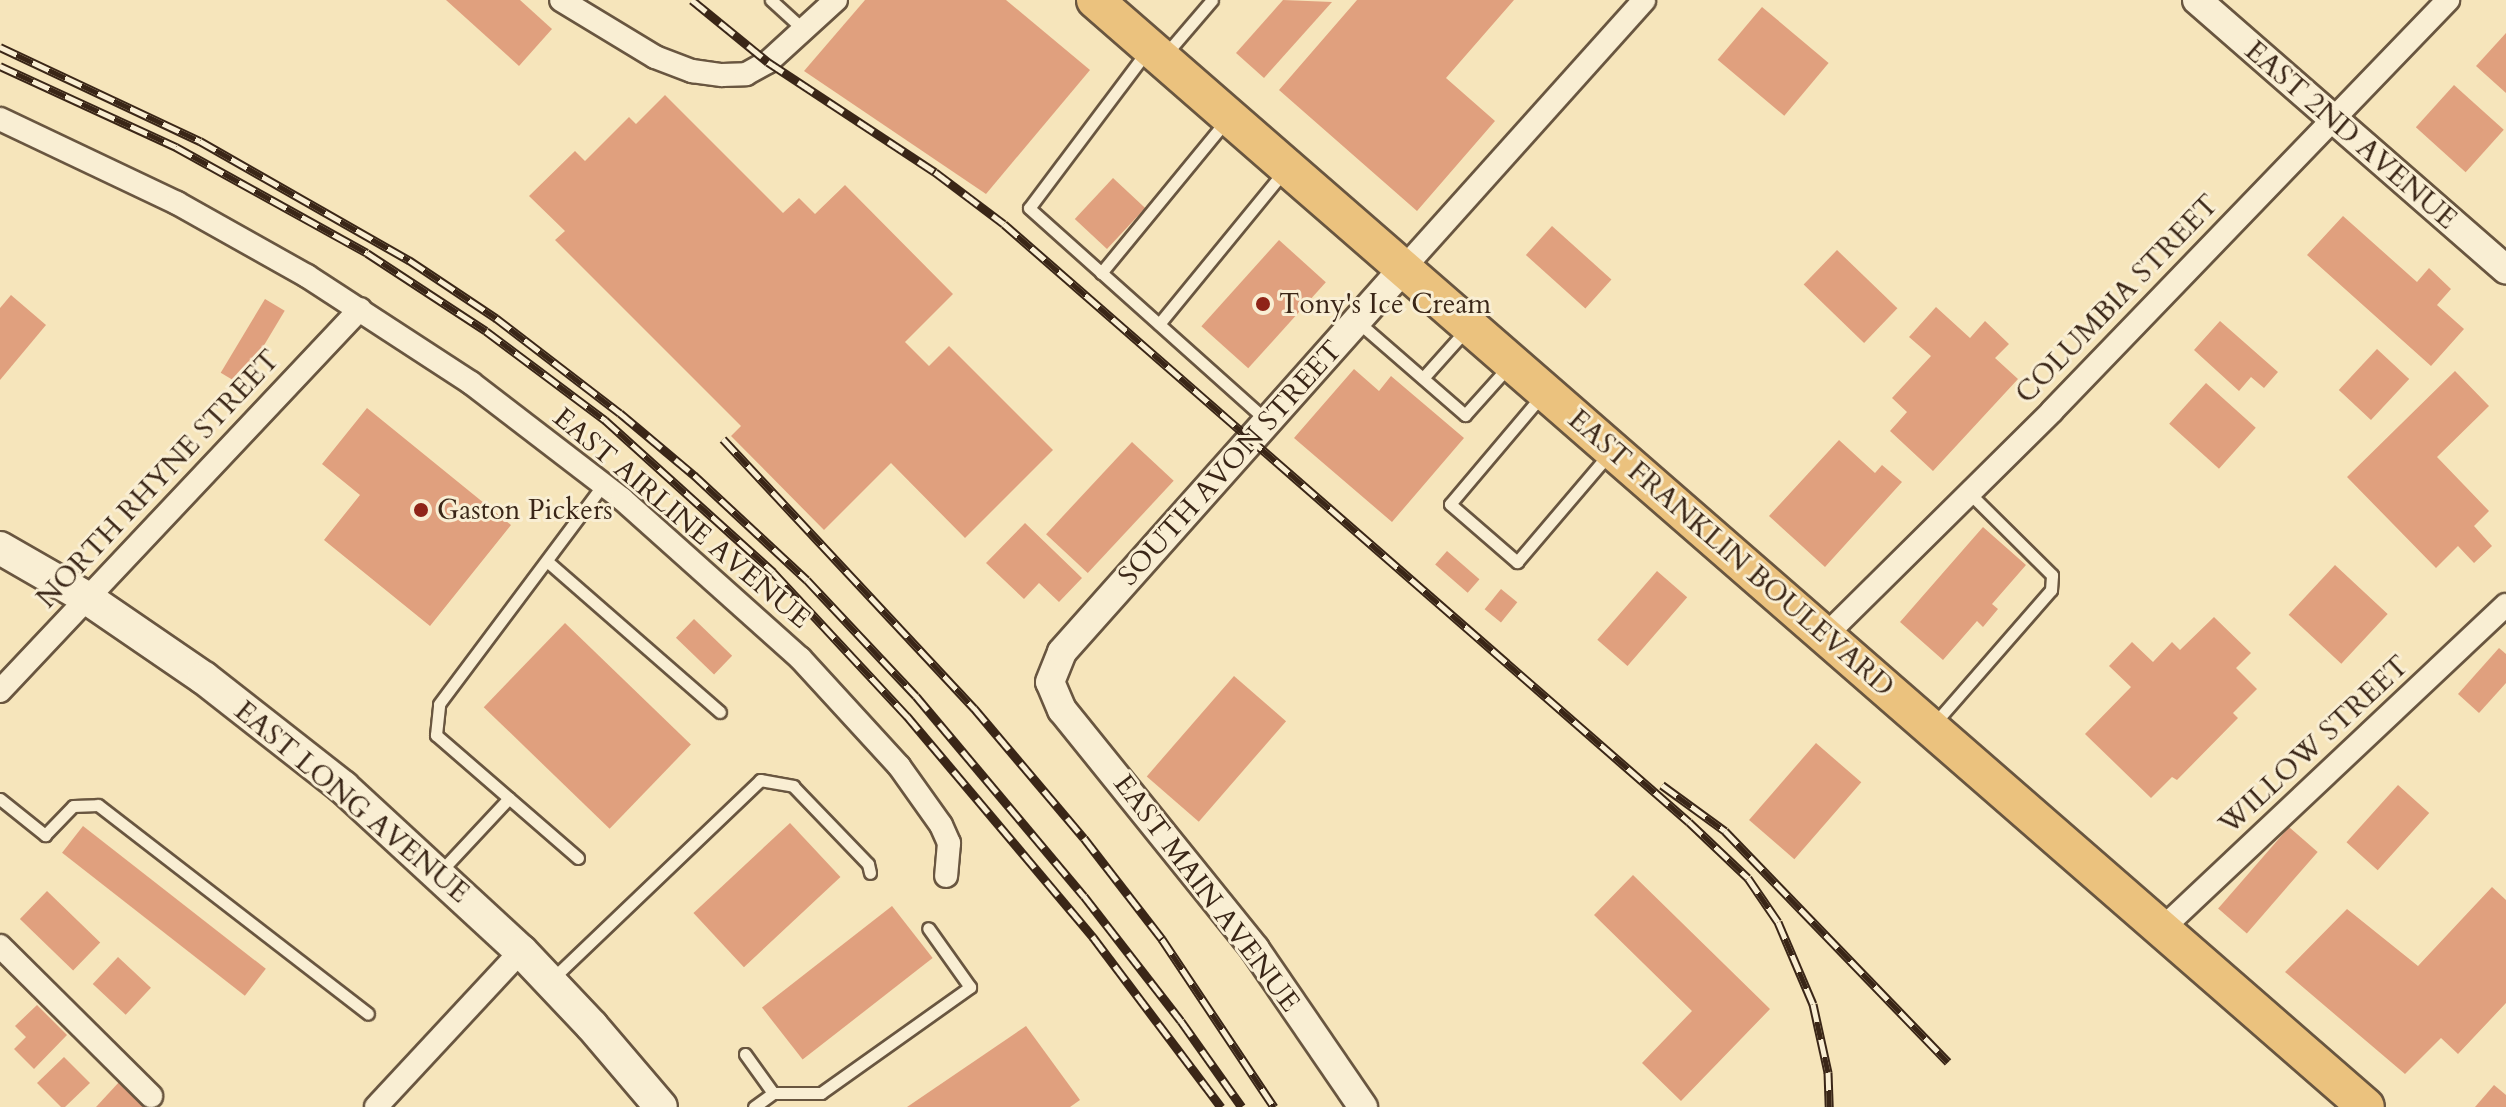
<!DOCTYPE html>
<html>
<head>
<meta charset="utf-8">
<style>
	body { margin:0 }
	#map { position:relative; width:2506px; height:1107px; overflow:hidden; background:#f6e5bb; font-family:Cardo,serif }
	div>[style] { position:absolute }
	.building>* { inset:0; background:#e0a07e; transform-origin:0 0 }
	.roads { filter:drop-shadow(2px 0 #695640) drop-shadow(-2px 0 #695640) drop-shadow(0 2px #695640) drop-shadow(0 -2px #695640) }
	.service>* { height:11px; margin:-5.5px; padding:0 5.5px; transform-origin:5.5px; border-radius:5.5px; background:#f9eed3 }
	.minor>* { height:22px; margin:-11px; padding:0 11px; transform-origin:11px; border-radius:11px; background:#f9eed3 }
	.tertiary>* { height:28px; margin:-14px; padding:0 14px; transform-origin:14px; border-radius:14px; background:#f9eed3 }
	.secondary>* { height:32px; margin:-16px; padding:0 16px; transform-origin:16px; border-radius:16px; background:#f9eed3 }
	.primary>* { height:36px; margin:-18px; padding:0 18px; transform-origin:18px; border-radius:18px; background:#ebc27e }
	.rail>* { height:9px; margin-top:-4.5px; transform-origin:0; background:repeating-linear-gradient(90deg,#f9eed3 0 18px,#3a2617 0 36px); box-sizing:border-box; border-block:2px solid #3a2617 }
	.dots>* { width:22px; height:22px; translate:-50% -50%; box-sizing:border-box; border:4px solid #f9eed3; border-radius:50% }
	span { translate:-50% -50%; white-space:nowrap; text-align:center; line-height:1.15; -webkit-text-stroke:6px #f9eed3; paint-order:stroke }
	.street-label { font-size:28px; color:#3a2617 }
	.poi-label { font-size:28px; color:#3a2617 }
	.left { translate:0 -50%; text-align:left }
</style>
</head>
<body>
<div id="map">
	<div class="building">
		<div style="clip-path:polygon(446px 0,520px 0,552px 29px,519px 66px)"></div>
		<div style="clip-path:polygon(865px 0,1006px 0,1090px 70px,986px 194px,804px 71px)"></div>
		<div style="clip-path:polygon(1283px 0,1332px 2px,1264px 78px,1236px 53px)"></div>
		<div style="clip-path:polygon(1357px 0,1514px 0,1446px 78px,1495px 121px,1417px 211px,1279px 90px)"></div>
		<div style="left:1762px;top:7px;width:87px;height:69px;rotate:40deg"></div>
		<div style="clip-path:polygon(2506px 33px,2506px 93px,2476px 66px)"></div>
		<div style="left:2454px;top:85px;width:67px;height:57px;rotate:42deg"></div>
		<div style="clip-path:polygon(665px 95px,783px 213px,799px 198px,815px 214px,845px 185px,953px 294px,905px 342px,929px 366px,949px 346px,1053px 450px,965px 538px,891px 463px,824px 530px,731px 436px,741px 426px,555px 240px,565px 231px,529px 196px,575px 151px,585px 161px,629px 117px,636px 124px)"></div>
		<div style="left:1113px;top:178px;width:44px;height:56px;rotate:43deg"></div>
		<div style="clip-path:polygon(2343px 216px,2417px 282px,2429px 268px,2451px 289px,2437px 305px,2464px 329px,2431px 366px,2307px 255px)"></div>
		<div style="left:1552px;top:226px;width:80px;height:39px;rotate:42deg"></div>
		<div style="left:1279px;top:240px;width:63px;height:116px;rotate:42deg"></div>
		<div style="left:1837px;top:250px;width:84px;height:48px;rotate:44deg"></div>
		<div style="clip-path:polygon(11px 295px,46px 325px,0 380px,0 308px)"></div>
		<div style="left:265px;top:299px;width:23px;height:86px;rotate:31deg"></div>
		<div style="clip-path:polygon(1936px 307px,1970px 338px,1985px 321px,2009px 344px,1995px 358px,2018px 379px,1933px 471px,1890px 431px,1907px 412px,1892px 398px,1931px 356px,1909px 337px)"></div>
		<div style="clip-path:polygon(2220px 321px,2278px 372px,2264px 388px,2251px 377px,2239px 391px,2194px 350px)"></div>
		<div style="left:2377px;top:349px;width:44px;height:56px;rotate:43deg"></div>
		<div style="clip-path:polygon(1354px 369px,1379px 391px,1391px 376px,1464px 438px,1392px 522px,1294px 438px)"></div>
		<div style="clip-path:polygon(2455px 371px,2489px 406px,2437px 457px,2489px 511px,2474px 526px,2492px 546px,2474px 563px,2458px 546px,2436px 568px,2347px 477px)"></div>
		<div style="left:2206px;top:383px;width:67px;height:55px;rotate:42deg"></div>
		<div style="clip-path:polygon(367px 408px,511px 525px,430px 626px,324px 540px,360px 495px,322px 464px)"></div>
		<div style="clip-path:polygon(1839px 440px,1875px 473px,1882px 465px,1902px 482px,1825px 567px,1769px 516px)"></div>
		<div style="left:1132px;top:442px;width:57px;height:126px;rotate:43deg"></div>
		<div style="clip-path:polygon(1025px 523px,1082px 578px,1059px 602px,1039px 583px,1024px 599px,986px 563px)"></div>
		<div style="clip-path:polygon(1983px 527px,2026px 565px,1992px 604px,1998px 609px,1983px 627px,1977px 621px,1943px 660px,1900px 622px)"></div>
		<div style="left:1447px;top:551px;width:43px;height:18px;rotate:41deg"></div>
		<div style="left:2335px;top:565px;width:72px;height:68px;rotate:43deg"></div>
		<div style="left:1657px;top:571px;width:40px;height:91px;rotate:41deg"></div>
		<div style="left:1501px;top:589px;width:21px;height:26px;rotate:39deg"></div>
		<div style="clip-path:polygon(2214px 617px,2251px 653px,2236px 668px,2257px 689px,2233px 713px,2238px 718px,2177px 780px,2172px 777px,2151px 798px,2085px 734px,2131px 687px,2109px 666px,2132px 642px,2153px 662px,2172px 642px,2180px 650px)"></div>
		<div style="left:694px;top:619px;width:53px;height:26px;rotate:44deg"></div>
		<div style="left:565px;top:623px;width:175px;height:117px;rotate:44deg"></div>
		<div style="clip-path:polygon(2499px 648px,2506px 654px,2506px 683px,2479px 713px,2458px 694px)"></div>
		<div style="left:1234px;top:676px;width:69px;height:133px;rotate:41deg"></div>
		<div style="left:1816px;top:743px;width:60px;height:102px;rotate:41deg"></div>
		<div style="left:2398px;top:785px;width:42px;height:77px;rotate:42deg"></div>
		<div style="left:790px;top:823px;width:74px;height:132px;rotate:47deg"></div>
		<div style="left:83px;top:826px;width:232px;height:34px;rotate:38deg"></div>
		<div style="left:2289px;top:827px;width:38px;height:108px;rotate:41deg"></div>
		<div style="clip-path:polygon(1633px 875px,1770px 1009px,1681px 1101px,1642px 1063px,1692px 1011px,1594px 915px)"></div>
		<div style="clip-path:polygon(2492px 887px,2506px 900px,2506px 1003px,2458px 1054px,2441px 1038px,2405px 1074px,2285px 972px,2347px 909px,2418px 966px)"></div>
		<div style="left:47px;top:891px;width:74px;height:39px;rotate:44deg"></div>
		<div style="left:892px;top:906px;width:66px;height:165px;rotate:52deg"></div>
		<div style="left:118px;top:957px;width:45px;height:37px;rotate:43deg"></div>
		<div style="clip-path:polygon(37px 1005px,67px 1035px,34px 1069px,14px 1049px,26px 1037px,15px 1026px)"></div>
		<div style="clip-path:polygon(1026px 1026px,1080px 1100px,1070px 1107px,907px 1107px)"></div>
		<div style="clip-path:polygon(64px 1057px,90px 1083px,65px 1107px,61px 1107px,37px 1083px)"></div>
		<div style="clip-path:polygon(120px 1081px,148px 1107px,96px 1107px)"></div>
		<div style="clip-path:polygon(2494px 1085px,2506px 1095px,2506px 1107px,2475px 1107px)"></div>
	</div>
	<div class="roads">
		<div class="service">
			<div style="left:771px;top:0;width:45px;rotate:42.3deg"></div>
			<div style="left:1147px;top:51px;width:196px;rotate:126.9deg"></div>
			<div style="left:1029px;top:208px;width:319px;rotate:41.8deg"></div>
			<div style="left:1165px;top:55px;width:72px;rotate:-49.5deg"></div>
			<div style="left:1101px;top:273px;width:195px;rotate:-50.6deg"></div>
			<div style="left:1358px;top:322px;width:142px;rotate:41deg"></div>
			<div style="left:1465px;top:415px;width:64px;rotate:-48.1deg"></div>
			<div style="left:1159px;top:324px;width:199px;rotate:-50.7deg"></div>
			<div style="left:1423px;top:378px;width:63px;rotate:-48.2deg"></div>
			<div style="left:1543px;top:394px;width:144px;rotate:130.2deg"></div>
			<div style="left:1450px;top:504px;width:89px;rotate:40.9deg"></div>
			<div style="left:1517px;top:562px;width:142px;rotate:-49.6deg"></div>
			<div style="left:548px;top:562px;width:228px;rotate:41.1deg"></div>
			<div style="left:1934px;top:724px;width:178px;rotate:-48.9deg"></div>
			<div style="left:2051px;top:590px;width:15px;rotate:-86deg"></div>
			<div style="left:2052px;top:575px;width:117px;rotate:-135.3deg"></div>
			<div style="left:0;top:799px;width:58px;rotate:38.7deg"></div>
			<div style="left:45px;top:835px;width:40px;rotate:-46deg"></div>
			<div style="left:73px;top:806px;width:25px;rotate:-2deg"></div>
			<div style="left:98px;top:805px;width:341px;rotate:37.7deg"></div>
			<div style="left:578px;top:858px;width:188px;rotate:-139.1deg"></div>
			<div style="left:436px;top:735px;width:31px;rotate:-84deg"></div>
			<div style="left:439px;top:704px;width:274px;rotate:-53.2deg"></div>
			<div style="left:440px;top:872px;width:101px;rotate:-47deg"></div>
			<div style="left:550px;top:981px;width:291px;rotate:-43.7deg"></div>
			<div style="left:760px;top:780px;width:34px;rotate:10deg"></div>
			<div style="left:793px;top:786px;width:108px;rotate:46.1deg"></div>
			<div style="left:868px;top:864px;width:9px;rotate:77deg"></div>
			<div style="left:745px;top:1054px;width:48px;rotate:54.3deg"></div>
			<div style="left:754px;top:1107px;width:24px;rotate:-36deg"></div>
			<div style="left:773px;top:1093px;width:48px"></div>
			<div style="left:821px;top:1093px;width:183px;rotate:-35.4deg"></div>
			<div style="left:970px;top:987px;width:72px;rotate:-125.4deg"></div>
		</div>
		<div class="minor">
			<div style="left:561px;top:0;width:110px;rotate:31.2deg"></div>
			<div style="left:655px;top:57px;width:40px;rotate:21deg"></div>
			<div style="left:692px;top:71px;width:30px;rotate:8deg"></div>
			<div style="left:722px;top:75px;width:24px;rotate:-2deg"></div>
			<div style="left:746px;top:74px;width:25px;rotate:-29deg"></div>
			<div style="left:768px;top:62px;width:92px;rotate:-42.4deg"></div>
			<div style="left:0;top:119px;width:196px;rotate:25.4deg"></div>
			<div style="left:177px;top:203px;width:149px;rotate:29.3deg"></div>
			<div style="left:307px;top:276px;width:196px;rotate:33.1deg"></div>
			<div style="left:471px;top:383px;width:190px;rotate:37.5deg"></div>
			<div style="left:622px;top:499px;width:239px;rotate:41.8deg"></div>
			<div style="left:800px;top:658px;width:147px;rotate:47.5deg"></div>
			<div style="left:899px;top:766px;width:72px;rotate:54.6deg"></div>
			<div style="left:941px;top:825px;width:20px;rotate:66deg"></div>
			<div style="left:949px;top:843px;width:33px;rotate:95deg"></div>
			<div style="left:1403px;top:269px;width:361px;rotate:-48.1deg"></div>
			<div style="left:1826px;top:635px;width:318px;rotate:-44.7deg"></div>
			<div style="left:2052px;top:411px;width:571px;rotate:-46.06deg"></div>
			<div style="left:0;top:691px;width:525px;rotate:-46.7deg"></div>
			<div style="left:2163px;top:928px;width:471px;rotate:-43.3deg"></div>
			<div style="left:0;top:946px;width:213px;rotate:44.8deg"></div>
			<div style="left:376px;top:1107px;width:213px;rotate:-47.1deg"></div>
		</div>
		<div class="tertiary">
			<div style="left:2197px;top:0;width:410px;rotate:41.1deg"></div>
			<div style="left:1363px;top:1107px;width:191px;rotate:-124.4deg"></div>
			<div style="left:1255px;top:949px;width:307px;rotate:-128.9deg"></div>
			<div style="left:1062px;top:710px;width:30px;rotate:-113deg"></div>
			<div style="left:1050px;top:682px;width:32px;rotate:-68deg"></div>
			<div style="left:1062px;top:652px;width:513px;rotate:-48.32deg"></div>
		</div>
		<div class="secondary">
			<div style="left:0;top:548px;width:100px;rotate:29.9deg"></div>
			<div style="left:87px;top:598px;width:142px;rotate:34.4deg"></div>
			<div style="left:204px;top:678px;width:177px;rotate:38.1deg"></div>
			<div style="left:343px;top:787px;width:242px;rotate:42.7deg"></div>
			<div style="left:521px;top:951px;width:103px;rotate:46.6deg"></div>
			<div style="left:592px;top:1026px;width:106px;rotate:49.6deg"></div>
		</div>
		<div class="primary">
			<div style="left:1095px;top:0;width:1685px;rotate:41.05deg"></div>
		</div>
	</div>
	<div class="rail">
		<div style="left:692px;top:0;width:98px;rotate:39.2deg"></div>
		<div style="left:768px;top:62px;width:200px;rotate:33.4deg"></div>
		<div style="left:935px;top:172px;width:86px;rotate:37deg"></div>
		<div style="left:1004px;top:224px;width:909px;rotate:41.12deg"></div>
		<div style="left:1689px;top:822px;width:81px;rotate:43.5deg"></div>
		<div style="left:1748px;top:878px;width:53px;rotate:55.7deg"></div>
		<div style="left:1778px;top:922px;width:89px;rotate:66.9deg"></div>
		<div style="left:1813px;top:1004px;width:70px;rotate:77.6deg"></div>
		<div style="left:1828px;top:1072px;width:35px;rotate:88deg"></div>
		<div style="left:0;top:47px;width:221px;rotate:25.2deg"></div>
		<div style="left:200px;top:141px;width:241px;rotate:29.7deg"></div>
		<div style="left:409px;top:260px;width:105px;rotate:33.7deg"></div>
		<div style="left:496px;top:318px;width:156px;rotate:37.5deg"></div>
		<div style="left:620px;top:413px;width:97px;rotate:40deg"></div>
		<div style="left:694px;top:475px;width:154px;rotate:42.9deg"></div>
		<div style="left:807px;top:580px;width:159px;rotate:46.8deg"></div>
		<div style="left:916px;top:696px;width:261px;rotate:50deg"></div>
		<div style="left:1084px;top:896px;width:158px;rotate:52.2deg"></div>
		<div style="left:1181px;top:1021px;width:105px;rotate:54.7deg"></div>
		<div style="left:0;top:66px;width:194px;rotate:24.7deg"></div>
		<div style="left:176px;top:147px;width:218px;rotate:29deg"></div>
		<div style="left:367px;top:253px;width:142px;rotate:33.2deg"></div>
		<div style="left:486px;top:331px;width:149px;rotate:36.8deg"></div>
		<div style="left:605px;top:420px;width:227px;rotate:42.1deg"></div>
		<div style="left:773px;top:572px;width:197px;rotate:47.1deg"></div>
		<div style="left:907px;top:716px;width:289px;rotate:49.9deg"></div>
		<div style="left:1093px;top:937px;width:213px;rotate:53deg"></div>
		<div style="left:723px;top:439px;width:368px;rotate:47deg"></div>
		<div style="left:974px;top:708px;width:170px;rotate:49.8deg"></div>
		<div style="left:1084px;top:838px;width:128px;rotate:52.3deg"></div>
		<div style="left:1162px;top:939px;width:202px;rotate:56.3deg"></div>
		<div style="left:1662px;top:785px;width:78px;rotate:36.1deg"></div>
		<div style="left:1725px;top:831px;width:321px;rotate:46deg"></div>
	</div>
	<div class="dots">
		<div style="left:1263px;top:304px;background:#8f2418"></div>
		<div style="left:421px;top:510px;background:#8f2418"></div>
	</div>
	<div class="street-label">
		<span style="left:2351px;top:135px;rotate:41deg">EAST 2ND AVENUE</span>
		<span style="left:2117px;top:299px;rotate:-46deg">COLUMBIA STREET</span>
		<span style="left:1230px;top:463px;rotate:-48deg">SOUTH AVON STREET</span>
		<span style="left:158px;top:479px;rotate:-47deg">NORTH RHYNE STREET</span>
		<span style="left:682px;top:518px;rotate:40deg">EAST AIRLINE AVENUE</span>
		<span style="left:1731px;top:553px;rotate:41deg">EAST FRANKLIN BOULEVARD</span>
		<span style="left:2314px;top:745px;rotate:-43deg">WILLOW STREET</span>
		<span style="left:352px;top:802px;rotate:40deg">EAST LONG AVENUE</span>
		<span style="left:1207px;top:893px;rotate:53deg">EAST MAIN AVENUE</span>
	</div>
	<div class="poi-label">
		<span class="left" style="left:1279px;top:304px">Tony's Ice Cream</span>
		<span class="left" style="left:437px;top:510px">Gaston Pickers</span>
	</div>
</div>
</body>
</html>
